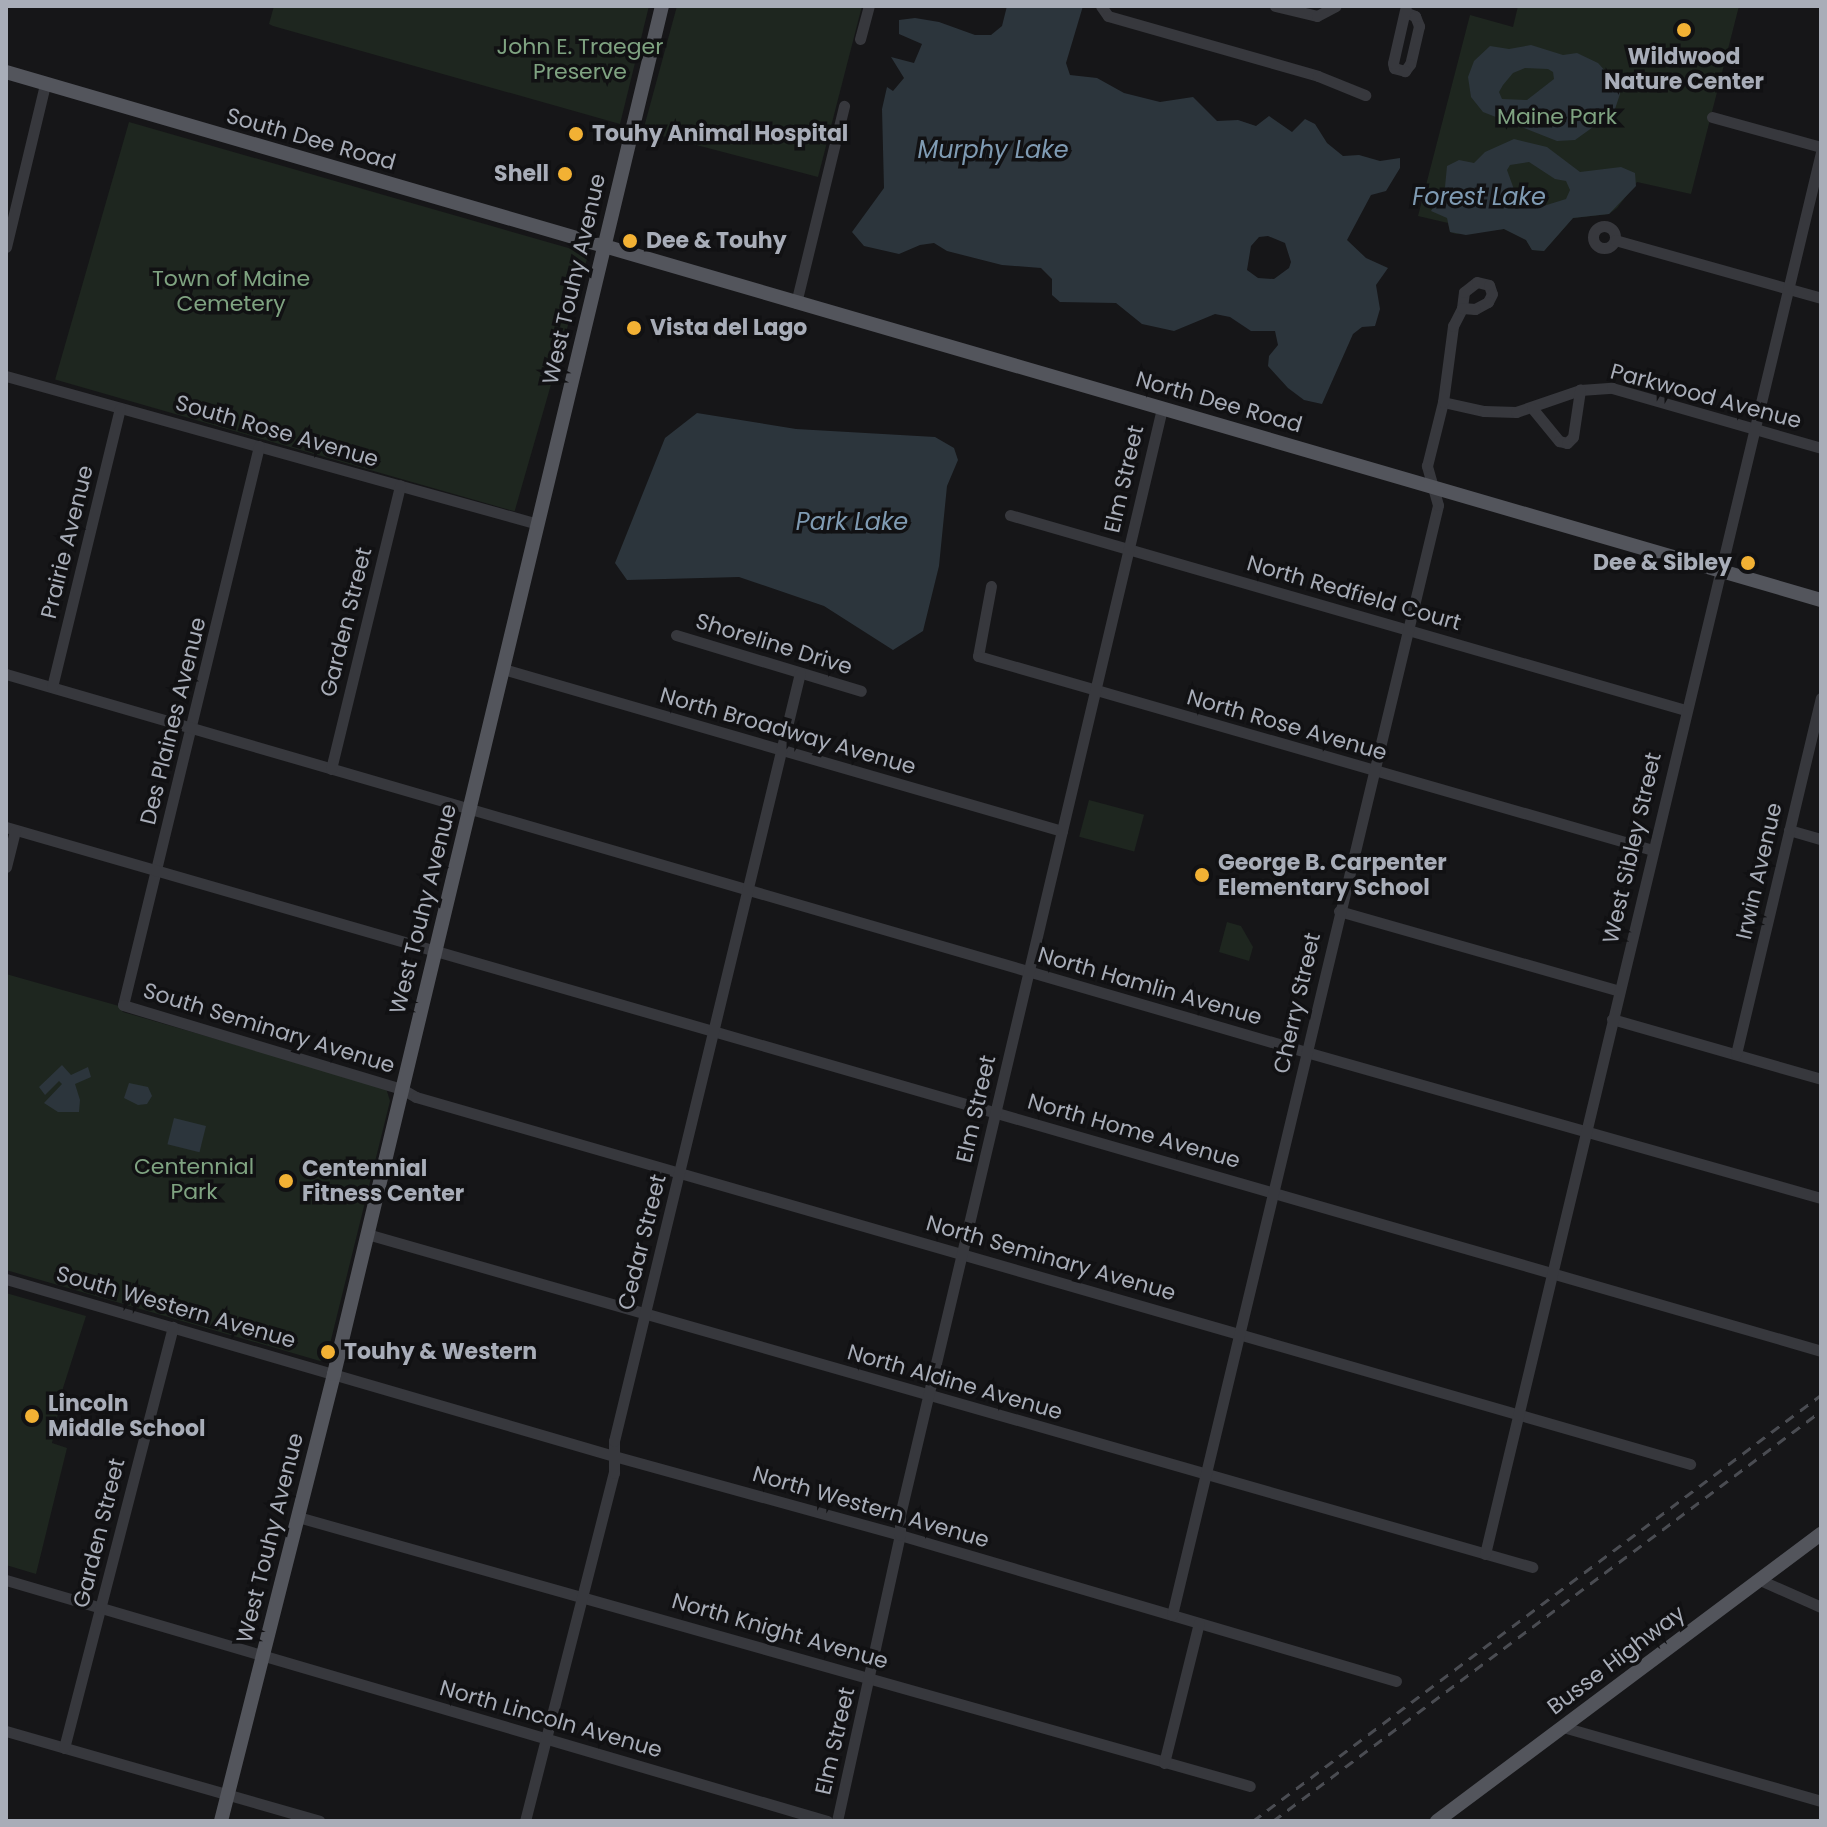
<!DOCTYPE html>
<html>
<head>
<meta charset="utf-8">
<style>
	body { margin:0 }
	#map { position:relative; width:1827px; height:1827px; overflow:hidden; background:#161618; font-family:Poppins,sans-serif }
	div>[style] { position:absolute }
	.green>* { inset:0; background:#1e261f; transform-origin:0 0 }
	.water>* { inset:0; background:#2c353c; transform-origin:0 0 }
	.minor>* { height:11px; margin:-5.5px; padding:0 5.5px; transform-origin:5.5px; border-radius:5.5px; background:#37383d }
	.minor>.ring { margin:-5.5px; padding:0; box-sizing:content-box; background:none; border:11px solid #37383d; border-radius:50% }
	.major>* { height:14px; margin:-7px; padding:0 7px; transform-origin:7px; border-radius:7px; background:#53555c }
	.rail>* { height:3px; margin-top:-1.5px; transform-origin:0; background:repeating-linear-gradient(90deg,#4a4c52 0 10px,transparent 0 18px) }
	.dots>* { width:22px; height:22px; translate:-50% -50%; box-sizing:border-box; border:4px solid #111113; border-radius:50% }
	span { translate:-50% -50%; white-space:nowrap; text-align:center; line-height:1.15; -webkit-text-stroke:7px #111113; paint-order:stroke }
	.park-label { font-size:22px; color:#7fa381 }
	.poi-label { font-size:22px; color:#a8adb8; font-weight:700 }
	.left { translate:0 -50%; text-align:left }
	.right { translate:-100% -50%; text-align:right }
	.street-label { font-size:22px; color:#a8adb8 }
	.water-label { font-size:24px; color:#7f9bb3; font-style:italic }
	.frame { position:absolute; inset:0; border:8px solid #a8adb8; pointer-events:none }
</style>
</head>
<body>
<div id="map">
	<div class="green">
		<div style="clip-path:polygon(274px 6px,649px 6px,620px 124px,273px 26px,269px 24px)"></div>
		<div style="clip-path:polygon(677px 6px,862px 6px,818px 177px,643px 131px)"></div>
		<div style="clip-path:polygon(1518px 6px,1739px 6px,1691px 194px,1637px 182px,1617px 208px,1609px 214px,1573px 218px,1544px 251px,1532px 250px,1526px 240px,1504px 229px,1456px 234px,1450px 232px,1448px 223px,1418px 216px,1470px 15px,1513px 27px)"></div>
		<div style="left:129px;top:122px;width:478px;height:268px;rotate:16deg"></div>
		<div style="left:1089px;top:800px;width:57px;height:38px;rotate:15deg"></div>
		<div style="clip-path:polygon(1227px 922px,1241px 926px,1253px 947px,1249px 961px,1219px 952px)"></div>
		<div style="clip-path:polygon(6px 974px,119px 1006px,123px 1012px,386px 1088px,390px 1101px,326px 1360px,320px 1361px,6px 1270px)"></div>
		<div style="clip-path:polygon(6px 1293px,86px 1316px,63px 1388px,52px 1443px,67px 1448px,36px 1574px,6px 1565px)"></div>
	</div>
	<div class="water">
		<div style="clip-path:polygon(evenodd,1007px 6px,1083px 6px,1066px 63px,1070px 75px,1097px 78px,1124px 93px,1160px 102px,1193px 97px,1217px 121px,1238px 120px,1256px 126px,1269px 116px,1292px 132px,1305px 119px,1315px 124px,1327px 143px,1343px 156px,1359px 155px,1380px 161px,1400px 158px,1400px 168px,1386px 191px,1371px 195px,1347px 240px,1366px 258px,1388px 268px,1376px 285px,1380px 309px,1375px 326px,1362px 327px,1353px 334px,1322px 404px,1304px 400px,1288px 388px,1268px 366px,1269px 356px,1278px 345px,1275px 331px,1251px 331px,1230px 317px,1215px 314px,1174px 331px,1142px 324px,1116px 303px,1060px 302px,1052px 295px,1052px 279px,1041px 268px,1002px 265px,947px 251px,934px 243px,920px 245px,899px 254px,864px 246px,852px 232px,884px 188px,882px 109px,887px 87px,893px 91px,904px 78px,891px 57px,914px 63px,922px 44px,899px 34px,899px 20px,915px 18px,939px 22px,975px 35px,991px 35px,1002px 26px,1007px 6px,1268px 236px,1285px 243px,1291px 262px,1289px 268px,1274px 279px,1258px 278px,1247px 270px,1251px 246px,1259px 237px,1268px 236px)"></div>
		<div style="clip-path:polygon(evenodd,1531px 45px,1563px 55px,1577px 53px,1598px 63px,1618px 85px,1620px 94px,1614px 112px,1575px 140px,1557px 141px,1483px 112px,1471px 97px,1468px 77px,1474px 61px,1490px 46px,1509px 49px,1531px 45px,1525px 68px,1548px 69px,1553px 72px,1554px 79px,1527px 100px,1502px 99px,1499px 92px,1503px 85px,1513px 73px,1525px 68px)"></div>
		<div style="clip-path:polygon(evenodd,1514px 139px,1547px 147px,1580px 172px,1621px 167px,1635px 173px,1636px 186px,1609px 214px,1573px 218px,1544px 251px,1532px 250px,1526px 240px,1504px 229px,1466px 235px,1450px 232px,1447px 218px,1431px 211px,1445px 187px,1447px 166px,1459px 160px,1474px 163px,1485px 152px,1514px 139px,1529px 162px,1555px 179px,1566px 181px,1570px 190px,1566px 199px,1537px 208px,1520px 206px,1507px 170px,1510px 165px,1529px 162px)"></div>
		<div style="clip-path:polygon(697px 413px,796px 429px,935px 437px,954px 448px,958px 460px,947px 486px,939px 566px,923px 631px,893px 650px,824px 606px,739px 577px,627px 580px,615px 563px,665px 438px)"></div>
		<div style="clip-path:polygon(62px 1065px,71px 1075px,88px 1067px,91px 1077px,75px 1084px,80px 1100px,79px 1112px,58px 1112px,44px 1103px,62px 1084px,59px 1081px,45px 1095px,39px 1087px)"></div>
		<div style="clip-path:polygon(129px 1083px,148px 1087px,152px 1096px,147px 1104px,138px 1105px,124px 1098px)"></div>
		<div style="left:174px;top:1118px;width:33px;height:27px;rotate:14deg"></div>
	</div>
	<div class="minor">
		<div style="left:1101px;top:6px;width:12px;rotate:55deg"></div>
		<div style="left:1108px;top:16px;width:218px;rotate:15.9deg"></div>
		<div style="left:1318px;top:76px;width:51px;rotate:22deg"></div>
		<div style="left:1275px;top:6px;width:43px;rotate:13.4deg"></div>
		<div style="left:1317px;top:16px;width:21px;rotate:-28deg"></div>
		<div style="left:1405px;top:12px;width:11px;rotate:22deg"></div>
		<div style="left:1415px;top:16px;width:11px;rotate:68deg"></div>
		<div style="left:1419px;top:26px;width:39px;rotate:103deg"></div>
		<div style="left:1410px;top:64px;width:9px;rotate:126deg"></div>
		<div style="left:1405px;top:71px;width:11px;rotate:-165deg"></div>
		<div style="left:1394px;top:68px;width:5px;rotate:-101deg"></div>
		<div style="left:1393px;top:63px;width:58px;rotate:-77.2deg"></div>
		<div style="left:860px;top:39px;width:34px;rotate:-75deg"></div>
		<div style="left:1712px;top:117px;width:113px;rotate:15.4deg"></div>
		<div class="ring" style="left:1593px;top:226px;width:11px;height:11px"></div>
		<div style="left:1615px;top:240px;width:214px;rotate:15.7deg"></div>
		<div style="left:6px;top:247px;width:168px;rotate:-76.5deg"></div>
		<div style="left:796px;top:303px;width:203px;rotate:-76.3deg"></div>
		<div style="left:6px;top:376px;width:552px;rotate:15.55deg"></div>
		<div style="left:1443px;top:402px;width:42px;rotate:12.4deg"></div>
		<div style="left:1484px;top:411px;width:32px;rotate:2deg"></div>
		<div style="left:1516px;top:412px;width:68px;rotate:-19deg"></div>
		<div style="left:1580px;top:390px;width:32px;rotate:-4deg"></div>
		<div style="left:1612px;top:388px;width:217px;rotate:16deg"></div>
		<div style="left:1532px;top:408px;width:43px;rotate:50.7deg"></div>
		<div style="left:1559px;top:441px;width:8px;rotate:14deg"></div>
		<div style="left:1567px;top:443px;width:8px;rotate:-45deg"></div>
		<div style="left:1573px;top:437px;width:48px;rotate:-81.5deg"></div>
		<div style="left:259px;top:446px;width:575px;rotate:103.67deg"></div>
		<div style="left:123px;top:1005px;width:291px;rotate:16.8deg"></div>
		<div style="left:402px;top:1089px;width:16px;rotate:30deg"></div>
		<div style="left:416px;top:1097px;width:1326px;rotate:16.07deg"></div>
		<div style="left:1010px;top:515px;width:703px;rotate:16.11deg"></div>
		<div style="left:991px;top:586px;width:71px;rotate:100.5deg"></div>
		<div style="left:978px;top:656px;width:702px;rotate:16.04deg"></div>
		<div style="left:676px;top:635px;width:193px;rotate:16.8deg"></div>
		<div style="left:503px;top:669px;width:582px;rotate:16.16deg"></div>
		<div style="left:6px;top:674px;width:1354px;rotate:16.21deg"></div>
		<div style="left:1306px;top:1052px;width:535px;rotate:15.83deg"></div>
		<div style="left:52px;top:687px;width:287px;rotate:-76.3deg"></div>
		<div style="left:331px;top:769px;width:292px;rotate:-76.3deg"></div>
		<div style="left:6px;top:827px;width:1889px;rotate:16.1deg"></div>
		<div style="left:1789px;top:830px;width:33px;rotate:16deg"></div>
		<div style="left:6px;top:867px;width:38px;rotate:-76deg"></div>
		<div style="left:1339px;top:911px;width:291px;rotate:15.9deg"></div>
		<div style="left:1612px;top:1019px;width:217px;rotate:16deg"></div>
		<div style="left:1736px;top:1054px;width:366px;rotate:-76.6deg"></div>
		<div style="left:367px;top:1234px;width:1212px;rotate:15.95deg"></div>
		<div style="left:6px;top:1279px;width:633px;rotate:16.23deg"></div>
		<div style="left:614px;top:1456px;width:297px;rotate:15.4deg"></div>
		<div style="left:900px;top:1535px;width:517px;rotate:16.4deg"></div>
		<div style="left:298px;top:1517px;width:989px;rotate:15.78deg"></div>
		<div style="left:1485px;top:1554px;width:1442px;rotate:-76.52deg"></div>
		<div style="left:6px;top:1580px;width:856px;rotate:16.36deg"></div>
		<div style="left:1760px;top:1580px;width:67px;rotate:23.9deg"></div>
		<div style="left:1172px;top:1615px;width:1141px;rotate:-76.52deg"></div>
		<div style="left:1438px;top:505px;width:41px;rotate:-105.8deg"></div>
		<div style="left:1427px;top:466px;width:66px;rotate:-76deg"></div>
		<div style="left:1443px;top:402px;width:77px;rotate:-82.5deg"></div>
		<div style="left:1453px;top:326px;width:20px;rotate:-63deg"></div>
		<div style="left:1462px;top:308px;width:16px;rotate:-83deg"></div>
		<div style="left:1464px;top:292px;width:16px;rotate:-38deg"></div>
		<div style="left:1477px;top:282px;width:12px;rotate:14deg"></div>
		<div style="left:1489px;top:285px;width:9px;rotate:72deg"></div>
		<div style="left:1492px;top:294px;width:9px;rotate:117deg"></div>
		<div style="left:1488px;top:302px;width:15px;rotate:152deg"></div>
		<div style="left:1475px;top:309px;width:13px;rotate:-176deg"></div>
		<div style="left:1563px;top:1727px;width:268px;rotate:16deg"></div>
		<div style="left:6px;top:1731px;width:326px;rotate:16deg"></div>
		<div style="left:64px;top:1748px;width:435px;rotate:-75.5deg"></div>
		<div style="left:1164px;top:1763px;width:144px;rotate:-76deg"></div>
		<div style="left:525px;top:1821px;width:359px;rotate:-75.7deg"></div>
		<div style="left:614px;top:1473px;width:32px;rotate:-90deg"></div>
		<div style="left:614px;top:1441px;width:790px;rotate:-76.39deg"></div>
		<div style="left:837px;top:1821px;width:293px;rotate:-77.6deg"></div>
		<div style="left:900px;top:1535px;width:20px;rotate:-90deg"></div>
		<div style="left:900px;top:1515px;width:1138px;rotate:-76.68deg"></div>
	</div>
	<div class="major">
		<div style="left:6px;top:72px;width:1890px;rotate:16.22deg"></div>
		<div style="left:221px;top:1821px;width:461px;rotate:-75.8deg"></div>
		<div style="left:334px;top:1374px;width:1407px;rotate:-76.52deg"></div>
		<div style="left:1437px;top:1821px;width:479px;rotate:-36.8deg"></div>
	</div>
	<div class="rail">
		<div style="left:1253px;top:1821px;width:710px;rotate:-36.87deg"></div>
		<div style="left:1273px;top:1821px;width:684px;rotate:-36.8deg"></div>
	</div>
	<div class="dots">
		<div style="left:1684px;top:30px;background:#f2b134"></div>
		<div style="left:576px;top:134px;background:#f2b134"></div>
		<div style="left:565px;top:174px;background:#f2b134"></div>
		<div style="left:630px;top:241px;background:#f2b134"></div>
		<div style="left:634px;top:328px;background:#f2b134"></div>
		<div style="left:1748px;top:563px;background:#f2b134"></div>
		<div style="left:1202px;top:875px;background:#f2b134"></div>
		<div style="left:286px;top:1181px;background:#f2b134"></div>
		<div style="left:328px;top:1352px;background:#f2b134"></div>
		<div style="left:32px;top:1416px;background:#f2b134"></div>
	</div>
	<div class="park-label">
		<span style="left:580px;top:59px">John E. Traeger<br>Preserve</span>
		<span style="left:1557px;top:117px">Maine Park</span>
		<span style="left:231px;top:291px">Town of Maine<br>Cemetery</span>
		<span style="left:194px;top:1179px">Centennial<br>Park</span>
	</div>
	<div class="poi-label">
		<span style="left:1684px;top:69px">Wildwood<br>Nature Center</span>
		<span class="left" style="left:592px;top:134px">Touhy Animal Hospital</span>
		<span class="right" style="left:549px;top:174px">Shell</span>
		<span class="left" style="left:646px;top:241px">Dee &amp; Touhy</span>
		<span class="left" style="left:650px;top:328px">Vista del Lago</span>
		<span class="right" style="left:1732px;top:563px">Dee &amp; Sibley</span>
		<span class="left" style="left:1218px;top:875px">George B. Carpenter<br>Elementary School</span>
		<span class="left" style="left:302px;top:1181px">Centennial<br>Fitness Center</span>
		<span class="left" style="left:344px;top:1352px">Touhy &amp; Western</span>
		<span class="left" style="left:48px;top:1416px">Lincoln<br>Middle School</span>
	</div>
	<div class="street-label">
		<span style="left:311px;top:139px;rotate:16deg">South Dee Road</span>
		<span style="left:574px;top:279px;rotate:-77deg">West Touhy Avenue</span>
		<span style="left:1706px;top:396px;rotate:15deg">Parkwood Avenue</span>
		<span style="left:1219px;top:402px;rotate:16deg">North Dee Road</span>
		<span style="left:277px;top:431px;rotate:16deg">South Rose Avenue</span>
		<span style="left:1124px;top:479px;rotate:-77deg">Elm Street</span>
		<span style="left:67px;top:542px;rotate:-76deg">Prairie Avenue</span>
		<span style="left:1354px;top:593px;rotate:16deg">North Redfield Court</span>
		<span style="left:346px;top:622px;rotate:-76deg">Garden Street</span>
		<span style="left:774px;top:644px;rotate:17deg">Shoreline Drive</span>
		<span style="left:173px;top:721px;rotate:-76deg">Des Plaines Avenue</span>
		<span style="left:1287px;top:725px;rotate:16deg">North Rose Avenue</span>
		<span style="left:788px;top:731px;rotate:16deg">North Broadway Avenue</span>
		<span style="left:1632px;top:848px;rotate:-77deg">West Sibley Street</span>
		<span style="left:1759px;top:871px;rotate:-77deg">Irwin Avenue</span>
		<span style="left:423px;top:909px;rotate:-76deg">West Touhy Avenue</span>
		<span style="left:1150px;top:986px;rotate:16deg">North Hamlin Avenue</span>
		<span style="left:1297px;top:1003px;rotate:-77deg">Cherry Street</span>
		<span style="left:269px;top:1028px;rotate:17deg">South Seminary Avenue</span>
		<span style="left:976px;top:1109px;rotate:-77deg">Elm Street</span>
		<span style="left:1134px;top:1131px;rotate:16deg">North Home Avenue</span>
		<span style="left:642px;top:1242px;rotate:-76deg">Cedar Street</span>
		<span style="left:1051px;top:1258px;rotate:16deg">North Seminary Avenue</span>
		<span style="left:176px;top:1307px;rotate:16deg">South Western Avenue</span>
		<span style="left:955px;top:1382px;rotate:16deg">North Aldine Avenue</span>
		<span style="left:871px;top:1507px;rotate:16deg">North Western Avenue</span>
		<span style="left:99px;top:1533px;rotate:-76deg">Garden Street</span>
		<span style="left:270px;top:1538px;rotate:-76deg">West Touhy Avenue</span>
		<span style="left:780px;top:1631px;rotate:16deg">North Knight Avenue</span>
		<span style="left:1616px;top:1660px;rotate:-37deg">Busse Highway</span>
		<span style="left:551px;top:1719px;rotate:16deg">North Lincoln Avenue</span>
		<span style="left:835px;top:1741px;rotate:-77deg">Elm Street</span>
	</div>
	<div class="water-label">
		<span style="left:993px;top:150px">Murphy Lake</span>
		<span style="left:1479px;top:197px">Forest Lake</span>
		<span style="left:852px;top:522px">Park Lake</span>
	</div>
	<div class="frame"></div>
</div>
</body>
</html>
